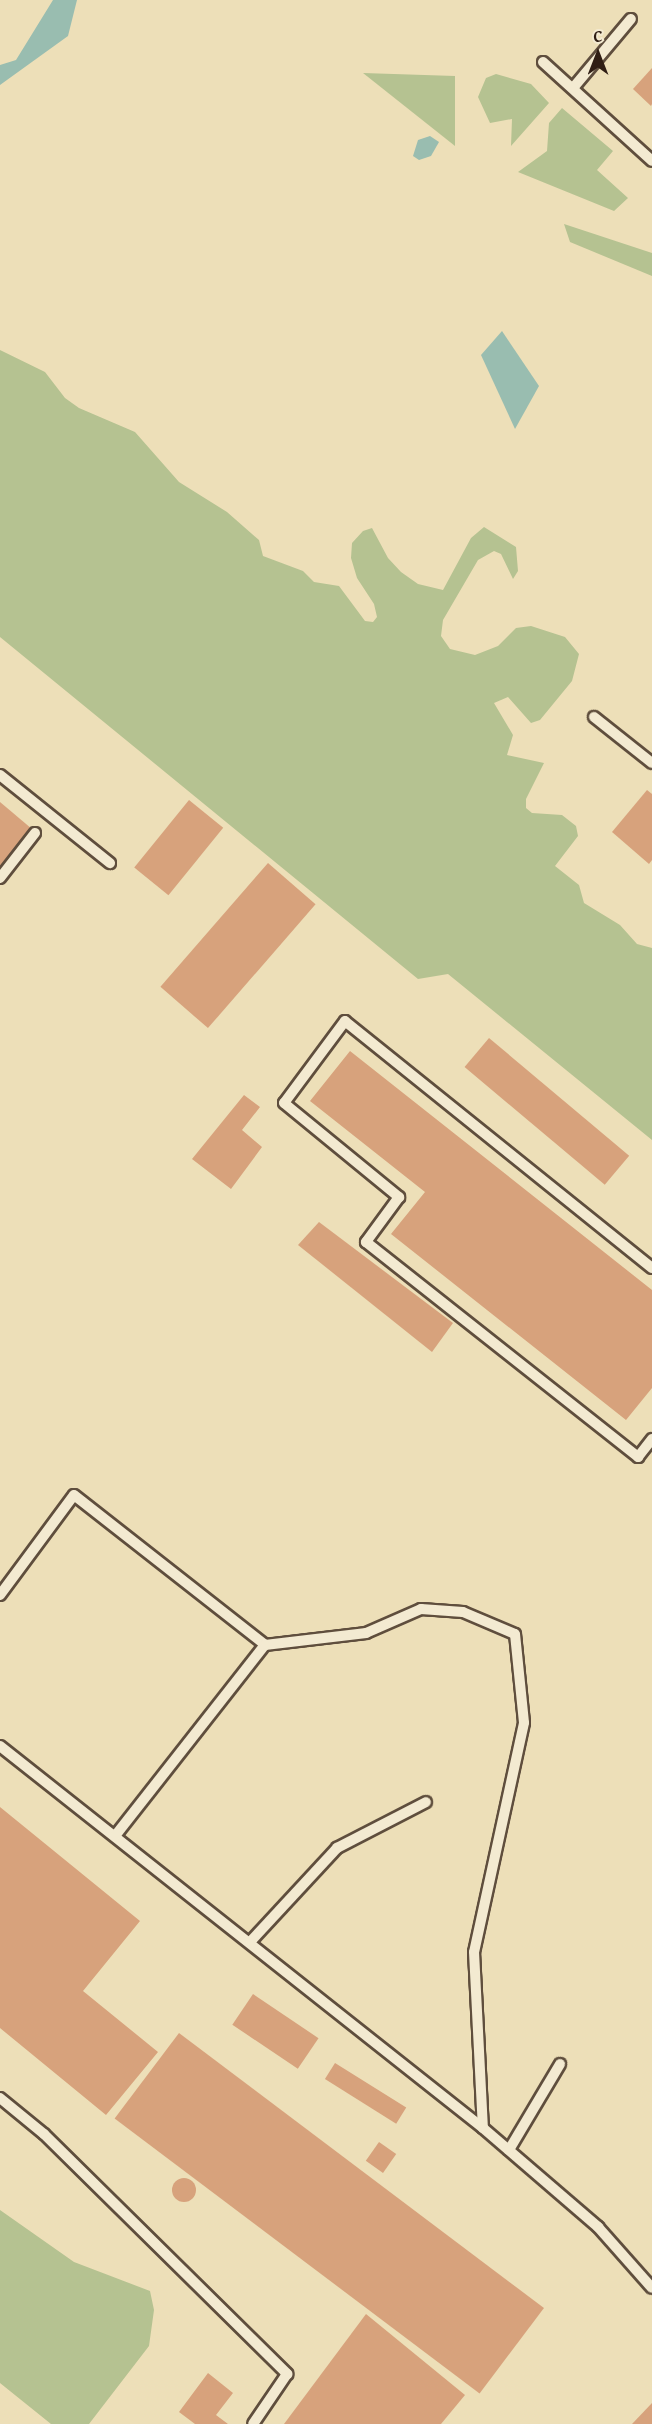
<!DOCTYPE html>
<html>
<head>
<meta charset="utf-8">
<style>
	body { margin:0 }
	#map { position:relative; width:652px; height:2424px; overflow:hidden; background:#eddfb8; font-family:"Gentium Book Plus",serif }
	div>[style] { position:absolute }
	.green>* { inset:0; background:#b5c291 }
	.water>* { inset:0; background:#99bdb0 }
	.building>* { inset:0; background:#d7a27c; transform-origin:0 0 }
	.round { border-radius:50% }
	.roads { filter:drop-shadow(2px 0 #5f4e3d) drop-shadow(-2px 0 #5f4e3d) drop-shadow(0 2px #5f4e3d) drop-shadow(0 -2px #5f4e3d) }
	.lane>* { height:10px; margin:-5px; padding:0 5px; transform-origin:5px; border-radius:5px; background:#f3ead1 }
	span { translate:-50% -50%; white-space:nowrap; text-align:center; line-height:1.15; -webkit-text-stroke:5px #f3ead1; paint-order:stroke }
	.north { position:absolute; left:568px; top:24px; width:60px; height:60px; -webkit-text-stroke:4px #f3ead1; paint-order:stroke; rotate:0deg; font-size:16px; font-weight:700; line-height:24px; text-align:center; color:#301e14 }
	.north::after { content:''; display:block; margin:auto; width:21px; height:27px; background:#301e14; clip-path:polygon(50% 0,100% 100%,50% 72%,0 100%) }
</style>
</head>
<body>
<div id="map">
	<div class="green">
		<div style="clip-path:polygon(363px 73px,455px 76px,455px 146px)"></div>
		<div style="clip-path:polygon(496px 74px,531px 84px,549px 103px,511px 146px,512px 119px,490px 123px,478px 97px,486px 78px)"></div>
		<div style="clip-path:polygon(562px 108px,613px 151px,597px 170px,628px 198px,614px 211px,518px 172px,547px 151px,549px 123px)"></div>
		<div style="clip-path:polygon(564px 224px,652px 253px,652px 276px,570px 242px)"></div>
		<div style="clip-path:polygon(0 350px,45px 372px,65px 398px,79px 408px,135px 432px,179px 482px,227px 512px,259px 540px,263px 556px,303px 571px,314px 582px,339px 586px,365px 621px,373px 622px,377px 617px,374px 604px,357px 578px,351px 558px,352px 543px,363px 531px,372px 528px,388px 558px,401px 572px,418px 584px,443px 590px,471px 538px,484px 527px,516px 547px,518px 571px,513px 579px,501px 554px,494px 551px,478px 560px,443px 620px,441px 636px,450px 649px,475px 655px,498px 646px,516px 628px,531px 626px,565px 637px,579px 654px,572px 681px,540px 720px,531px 723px,508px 697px,494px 703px,513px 735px,507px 755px,544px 763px,526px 799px,526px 808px,532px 813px,562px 815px,576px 826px,578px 836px,555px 866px,579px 885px,584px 903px,620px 925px,637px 944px,652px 948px,652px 1140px,448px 974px,418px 979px,0 637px)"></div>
		<div style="clip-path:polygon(0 2210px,74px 2262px,150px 2291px,154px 2310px,149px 2346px,89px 2424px,51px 2424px,0 2383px)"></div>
	</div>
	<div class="water">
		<div style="clip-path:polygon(53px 0,77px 0,68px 36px,0 85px,0 65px,16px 60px)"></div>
		<div style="clip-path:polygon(430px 136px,439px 142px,431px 156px,419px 160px,413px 156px,418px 140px)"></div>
		<div style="clip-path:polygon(502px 331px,539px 386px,515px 429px,481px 355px)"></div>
	</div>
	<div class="building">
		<div style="clip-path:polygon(652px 68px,652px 104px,651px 106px,633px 89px)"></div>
		<div style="clip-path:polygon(647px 790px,652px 794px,652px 860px,649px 864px,612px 832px)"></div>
		<div style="left:189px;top:800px;width:44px;height:87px;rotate:39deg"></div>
		<div style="clip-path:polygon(0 802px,32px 829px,0 868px)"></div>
		<div style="left:268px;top:863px;width:63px;height:164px;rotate:41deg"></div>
		<div style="left:489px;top:1038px;width:183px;height:38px;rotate:40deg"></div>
		<div style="clip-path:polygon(350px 1051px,652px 1290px,652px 1388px,626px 1420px,391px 1234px,425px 1192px,310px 1101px)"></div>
		<div style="clip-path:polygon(244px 1095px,260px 1107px,242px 1130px,262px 1147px,231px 1189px,192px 1159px)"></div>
		<div style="clip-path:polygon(319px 1222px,453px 1323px,432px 1352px,298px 1245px)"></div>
		<div style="clip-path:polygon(0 1807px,140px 1921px,83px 1991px,158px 2052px,106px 2115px,0 2028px)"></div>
		<div style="left:253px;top:1994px;width:79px;height:37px;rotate:34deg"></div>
		<div style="left:179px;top:2033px;width:457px;height:107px;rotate:37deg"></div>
		<div style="left:335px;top:2063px;width:84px;height:19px;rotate:32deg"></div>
		<div style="left:379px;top:2142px;width:21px;height:23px;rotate:35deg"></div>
		<div class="round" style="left:172px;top:2178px;width:24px;height:24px"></div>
		<div style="clip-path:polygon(366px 2314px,465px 2395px,441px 2424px,284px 2424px)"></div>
		<div style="clip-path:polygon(208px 2373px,233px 2393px,216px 2415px,228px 2424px,195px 2424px,179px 2412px)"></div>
		<div style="clip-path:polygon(652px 2403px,652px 2424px,632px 2424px)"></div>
	</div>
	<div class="roads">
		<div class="lane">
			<div style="left:543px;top:62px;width:147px;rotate:42.2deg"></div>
			<div style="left:573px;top:88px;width:90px;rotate:-50deg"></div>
			<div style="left:594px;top:717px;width:74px;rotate:38.4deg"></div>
			<div style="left:0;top:775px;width:141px;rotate:38.7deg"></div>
			<div style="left:0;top:878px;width:57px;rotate:-52.1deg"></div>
			<div style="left:652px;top:1268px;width:394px;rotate:-141.2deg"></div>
			<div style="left:345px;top:1021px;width:102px;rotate:126.6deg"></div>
			<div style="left:284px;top:1103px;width:149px;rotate:39.3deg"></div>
			<div style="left:399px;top:1197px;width:56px;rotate:126.3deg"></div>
			<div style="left:366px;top:1242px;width:347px;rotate:38.3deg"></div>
			<div style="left:638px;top:1457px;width:23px;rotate:-52deg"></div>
			<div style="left:0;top:1595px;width:124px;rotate:-53.5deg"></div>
			<div style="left:74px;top:1495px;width:243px;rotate:38.1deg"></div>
			<div style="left:0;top:1746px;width:616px;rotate:38.34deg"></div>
			<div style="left:483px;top:2128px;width:152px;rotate:40.7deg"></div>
			<div style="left:598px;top:2227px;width:81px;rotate:48.5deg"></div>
			<div style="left:115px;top:1836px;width:243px;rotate:-51.9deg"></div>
			<div style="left:265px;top:1645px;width:102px;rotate:-6.8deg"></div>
			<div style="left:366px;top:1633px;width:60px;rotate:-23.6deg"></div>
			<div style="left:421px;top:1609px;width:42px;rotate:4.1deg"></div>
			<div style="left:463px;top:1612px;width:56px;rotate:22.9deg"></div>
			<div style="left:515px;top:1634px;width:89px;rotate:84.2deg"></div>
			<div style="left:524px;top:1723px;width:234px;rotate:102.3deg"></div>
			<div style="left:474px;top:1952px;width:176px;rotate:87.1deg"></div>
			<div style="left:251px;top:1941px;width:127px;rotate:-47.2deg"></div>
			<div style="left:337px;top:1848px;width:100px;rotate:-27.3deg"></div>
			<div style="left:0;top:2098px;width:57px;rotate:39.3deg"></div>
			<div style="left:44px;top:2134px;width:342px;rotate:44.6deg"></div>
			<div style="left:287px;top:2374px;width:60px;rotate:124.2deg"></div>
			<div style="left:509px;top:2150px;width:100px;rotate:-59.3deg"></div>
		</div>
	</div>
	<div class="north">С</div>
</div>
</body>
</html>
